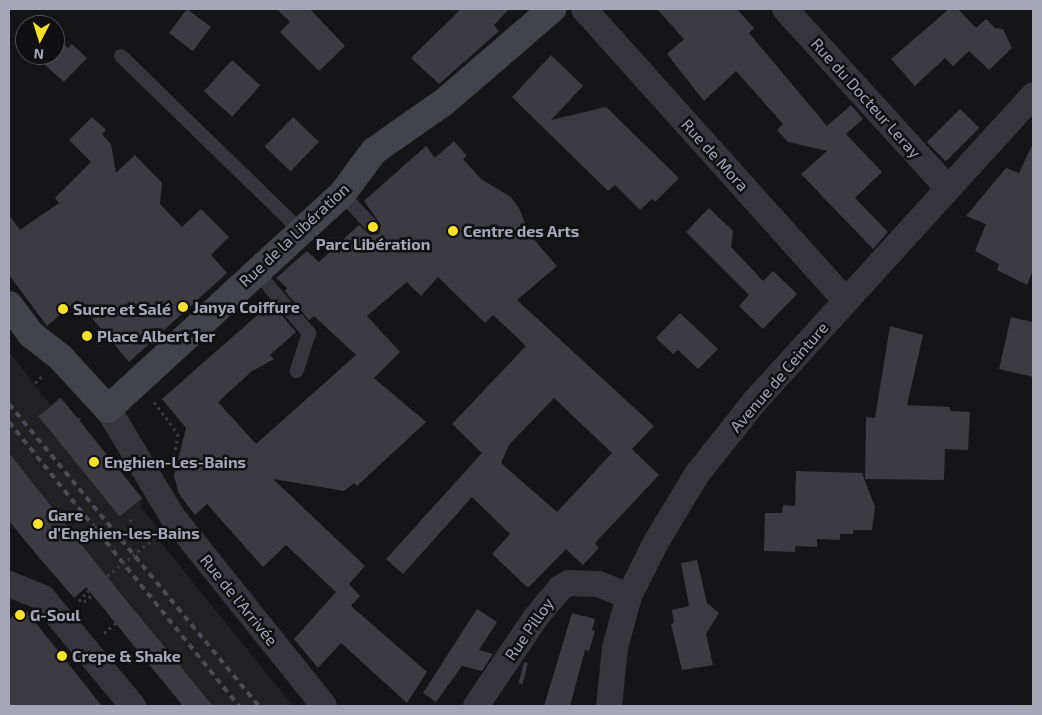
<!DOCTYPE html>
<html>
<head>
<meta charset="utf-8">
<style>
	body { margin:0 }
	#map { position:relative; width:1042px; height:715px; overflow:hidden; background:#151416; font-family:"Exo 2",sans-serif }
	div>[style] { position:absolute }
	.built>* { inset:0; background:#212023 }
	.building>* { inset:0; background:#3c3b41; transform-origin:0 0 }
	.path>* { height:3px; margin-top:-1.5px; transform-origin:0; background:repeating-linear-gradient(90deg,#3b3b42 0 2.5px,transparent 0 6.5px) }
	.service>* { height:14px; margin:-7px; padding:0 7px; transform-origin:7px; border-radius:7px; background:#35353b }
	.minor>* { height:26px; margin:-13px; padding:0 13px; transform-origin:13px; border-radius:13px; background:#35353b }
	.secondary>* { height:28px; margin:-14px; padding:0 14px; transform-origin:14px; border-radius:14px; background:#43434b }
	.rail>* { height:4px; margin-top:-2px; transform-origin:0; background:repeating-linear-gradient(90deg,#4c4c54 0 6px,transparent 0 11px) }
	.path-bridge>* { height:3px; margin-top:-1.5px; transform-origin:0; background:repeating-linear-gradient(90deg,#3b3b42 0 2.5px,transparent 0 6.5px) }
	.dots>* { width:14px; height:14px; translate:-50% -50%; box-sizing:border-box; border:2px solid #100f11; border-radius:50% }
	span { translate:-50% -50%; white-space:nowrap; text-align:center; line-height:1.15; -webkit-text-stroke:5px #100f11; paint-order:stroke }
	.street-label { font-size:16px; color:#a5a7b7 }
	.poi-label { font-size:16px; color:#a5a7b7; font-weight:700 }
	.left { translate:0 -50%; text-align:left }
	.frame { position:absolute; inset:0; border:10px solid #a5a7b7; pointer-events:none }
	.north { position:absolute; left:15px; top:15px; width:50px; height:50px; box-sizing:border-box; background:#100f11; border:1px solid #4c4c53; border-radius:50%; rotate:185deg; font-size:14px; font-weight:700; line-height:20px; text-align:center; color:#a5a7b7 }
	.north::after { content:''; display:block; margin:auto; width:18px; height:22px; background:#f7e12b; clip-path:polygon(50% 0,100% 100%,50% 72%,0 100%) }
</style>
</head>
<body>
<div id="map">
	<div class="built">
		<div style="clip-path:polygon(9px 351px,50px 405px,60px 397px,142px 498px,141px 507px,164px 536px,159px 540px,293px 706px,213px 706px,116px 587px,93px 582px,74px 598px,9px 521px)"></div>
	</div>
	<div class="building">
		<div style="left:187px;top:9px;width:30px;height:30px;rotate:37deg"></div>
		<div style="clip-path:polygon(277px 9px,310px 9px,345px 46px,319px 71px,280px 32px,290px 22px)"></div>
		<div style="clip-path:polygon(461px 9px,509px 9px,494px 25px,499px 31px,439px 84px,411px 58px)"></div>
		<div style="clip-path:polygon(657px 9px,737px 9px,754px 28px,749px 33px,827px 126px,851px 105px,863px 119px,846px 134px,882px 172px,855px 198px,888px 232px,873px 249px,801px 174px,827px 151px,788px 142px,777px 130px,783px 124px,736px 71px,704px 101px,667px 54px,684px 39px)"></div>
		<div style="clip-path:polygon(949px 9px,958px 9px,976px 28px,986px 19px,995px 28px,1003px 29px,1012px 48px,989px 70px,969px 51px,953px 66px,945px 58px,915px 86px,891px 59px)"></div>
		<div style="clip-path:polygon(60px 40px,68px 48px,72px 44px,87px 58px,64px 82px,41px 61px,46px 55px,55px 55px,55px 45px)"></div>
		<div style="clip-path:polygon(551px 55px,583px 86px,551px 120px,606px 107px,679px 178px,655px 202px,652px 199px,640px 210px,615px 185px,608px 191px,512px 97px)"></div>
		<div style="left:232px;top:60px;width:38px;height:42px;rotate:42deg"></div>
		<div style="left:960px;top:109px;width:27px;height:47px;rotate:45deg"></div>
		<div style="clip-path:polygon(92px 117px,106px 130px,102px 134px,111px 144px,116px 173px,135px 155px,162px 183px,160px 204px,182px 227px,201px 209px,229px 237px,211px 255px,227px 273px,129px 362px,77px 300px,47px 326px,9px 275px,9px 215px,20px 230px,59px 203px,55px 198px,91px 162px,69px 140px)"></div>
		<div style="left:293px;top:117px;width:36px;height:41px;rotate:44deg"></div>
		<div style="clip-path:polygon(evenodd,454px 141px,467px 156px,463px 159px,481px 179px,511px 197px,520px 210px,529px 234px,557px 266px,517px 300px,654px 426px,632px 449px,659px 475px,595px 543px,599px 548px,583px 565px,566px 549px,528px 588px,492px 554px,510px 534px,472px 497px,403px 574px,386px 559px,482px 453px,452px 424px,526px 346px,493px 315px,485px 323px,438px 277px,421px 296px,407px 282px,367px 316px,400px 352px,374px 378px,426px 422px,357px 486px,354px 483px,344px 491px,273px 479px,365px 566px,349px 584px,360px 596px,351px 606px,427px 672px,407px 703px,341px 643px,318px 668px,294px 639px,336px 592px,286px 545px,263px 567px,207px 504px,195px 515px,179px 494px,174px 476px,186px 428px,162px 399px,271px 303px,296px 332px,270px 355px,274px 359px,252px 371px,218px 402px,256px 444px,356px 355px,314px 316px,309px 320px,285px 291px,287px 288px,276px 278px,307px 251px,319px 262px,359px 225px,370px 235px,379px 234px,381px 225px,364px 201px,426px 146px,435px 158px,454px 141px,554px 398px,612px 453px,557px 512px,501px 463px,509px 445px,554px 398px)"></div>
		<div style="clip-path:polygon(1033px 143px,1033px 270px,1027px 285px,997px 270px,999px 264px,975px 251px,986px 224px,966px 216px,1006px 168px,1019px 173px)"></div>
		<div style="clip-path:polygon(709px 208px,733px 231px,731px 247px,763px 281px,773px 271px,797px 294px,763px 329px,739px 306px,749px 295px,686px 232px)"></div>
		<div style="clip-path:polygon(680px 313px,718px 349px,698px 369px,678px 350px,673px 354px,656px 338px)"></div>
		<div style="clip-path:polygon(1011px 317px,1033px 322px,1033px 377px,999px 369px)"></div>
		<div style="clip-path:polygon(890px 326px,923px 335px,907px 405px,950px 407px,950px 411px,970px 412px,968px 450px,945px 449px,944px 480px,865px 479px,866px 417px,875px 418px)"></div>
		<div style="left:61px;top:398px;width:129px;height:29px;rotate:51deg"></div>
		<div style="clip-path:polygon(9px 453px,104px 573px,213px 706px,183px 706px,86px 587px,74px 598px,36px 554px,9px 521px)"></div>
		<div style="clip-path:polygon(796px 471px,862px 473px,875px 507px,872px 530px,853px 530px,853px 534px,840px 534px,840px 540px,817px 539px,817px 547px,795px 546px,795px 552px,764px 551px,765px 513px,782px 513px,783px 505px,795px 506px)"></div>
		<div style="clip-path:polygon(697px 560px,707px 603px,719px 613px,706px 634px,713px 665px,682px 670px,671px 624px,674px 623px,672px 610px,689px 606px,681px 563px)"></div>
		<div style="clip-path:polygon(477px 609px,497px 622px,479px 650px,493px 654px,482px 671px,462px 666px,436px 702px,423px 693px)"></div>
		<div style="clip-path:polygon(18px 611px,27px 612px,102px 706px,9px 706px,9px 620px)"></div>
		<div style="clip-path:polygon(572px 613px,595px 619px,592px 630px,595px 631px,589px 651px,585px 650px,570px 706px,544px 706px)"></div>
		<div style="left:524px;top:662px;width:4px;height:22px;rotate:14deg"></div>
	</div>
	<div class="path">
		<div style="left:35px;top:383px;width:11px;rotate:-45deg"></div>
		<div style="left:154px;top:402px;width:40px;rotate:53deg"></div>
		<div style="left:178px;top:434px;width:34px;rotate:100deg"></div>
		<div style="left:46px;top:411px;width:74px;rotate:50.5deg"></div>
		<div style="left:64px;top:433px;width:20px;rotate:-41deg"></div>
		<div style="left:79px;top:420px;width:5px;rotate:-90deg"></div>
		<div style="left:112px;top:472px;width:12px;rotate:48deg"></div>
		<div style="left:130px;top:519px;width:4px;rotate:56deg"></div>
		<div style="left:52px;top:523px;width:67px;rotate:51.1deg"></div>
		<div style="left:69px;top:526px;width:8px;rotate:45deg"></div>
		<div style="left:95px;top:592px;width:14px;rotate:51deg"></div>
		<div style="left:104px;top:603px;width:11px;rotate:-38deg"></div>
		<div style="left:113px;top:596px;width:18px;rotate:-131deg"></div>
		<div style="left:79px;top:601px;width:12px;rotate:-48deg"></div>
		<div style="left:84px;top:602px;width:15px;rotate:-42deg"></div>
		<div style="left:95px;top:592px;width:9px;rotate:-131deg"></div>
		<div style="left:104px;top:603px;width:134px;rotate:50.5deg"></div>
		<div style="left:137px;top:613px;width:4px;rotate:135deg"></div>
		<div style="left:134px;top:616px;width:97px;rotate:50.4deg"></div>
		<div style="left:196px;top:691px;width:15px;rotate:143deg"></div>
		<div style="left:104px;top:633px;width:20px;rotate:-41deg"></div>
	</div>
	<div class="service">
		<div style="left:121px;top:56px;width:251px;rotate:44.2deg"></div>
		<div style="left:342px;top:194px;width:45px;rotate:46.8deg"></div>
		<div style="left:256px;top:271px;width:82px;rotate:49.5deg"></div>
		<div style="left:309px;top:333px;width:40px;rotate:108deg"></div>
	</div>
	<div class="minor">
		<div style="left:584px;top:9px;width:392px;rotate:48.1deg"></div>
		<div style="left:785px;top:9px;width:242px;rotate:47.7deg"></div>
		<div style="left:108px;top:409px;width:125px;rotate:59.1deg"></div>
		<div style="left:172px;top:516px;width:243px;rotate:51.3deg"></div>
		<div style="left:9px;top:584px;width:37px;rotate:22deg"></div>
		<div style="left:43px;top:598px;width:141px;rotate:50.2deg"></div>
		<div style="left:476px;top:706px;width:107px;rotate:-56deg"></div>
		<div style="left:536px;top:617px;width:38px;rotate:-50deg"></div>
		<div style="left:560px;top:588px;width:10px;rotate:-29deg"></div>
		<div style="left:569px;top:583px;width:29px;rotate:2deg"></div>
		<div style="left:598px;top:584px;width:33px;rotate:21deg"></div>
		<div style="left:609px;top:706px;width:58px;rotate:-84.1deg"></div>
		<div style="left:615px;top:648px;width:54px;rotate:-74.9deg"></div>
		<div style="left:629px;top:596px;width:60px;rotate:-63.4deg"></div>
		<div style="left:656px;top:542px;width:79px;rotate:-58.9deg"></div>
		<div style="left:697px;top:474px;width:93px;rotate:-51.5deg"></div>
		<div style="left:755px;top:401px;width:413px;rotate:-47.7deg"></div>
	</div>
	<div class="secondary">
		<div style="left:9px;top:305px;width:38px;rotate:53deg"></div>
		<div style="left:32px;top:335px;width:37px;rotate:38deg"></div>
		<div style="left:61px;top:358px;width:69px;rotate:47.3deg"></div>
		<div style="left:108px;top:409px;width:318px;rotate:-42.6deg"></div>
		<div style="left:342px;top:194px;width:54px;rotate:-53.3deg"></div>
		<div style="left:374px;top:151px;width:85px;rotate:-35deg"></div>
		<div style="left:444px;top:102px;width:143px;rotate:-40.7deg"></div>
	</div>
	<div class="rail">
		<div style="left:9px;top:404px;width:392px;rotate:50.4deg"></div>
		<div style="left:9px;top:422px;width:365px;rotate:51deg"></div>
	</div>
	<div class="path-bridge">
		<div style="left:87px;top:592px;width:85px;rotate:-38.8deg"></div>
	</div>
	<div class="dots">
		<div style="left:373px;top:227px;background:#f7e12b"></div>
		<div style="left:453px;top:231px;background:#f7e12b"></div>
		<div style="left:183px;top:307px;background:#f7e12b"></div>
		<div style="left:63px;top:309px;background:#f7e12b"></div>
		<div style="left:87px;top:336px;background:#f7e12b"></div>
		<div style="left:94px;top:462px;background:#f7e12b"></div>
		<div style="left:38px;top:524px;background:#f7e12b"></div>
		<div style="left:20px;top:615px;background:#f7e12b"></div>
		<div style="left:62px;top:656px;background:#f7e12b"></div>
	</div>
	<div class="street-label">
		<span style="left:866px;top:98px;rotate:48deg">Rue du Docteur Leray</span>
		<span style="left:715px;top:155px;rotate:48deg">Rue de Mora</span>
		<span style="left:294px;top:235px;rotate:-43deg">Rue de la Libération</span>
		<span style="left:779px;top:377px;rotate:-49deg">Avenue de Ceinture</span>
		<span style="left:239px;top:600px;rotate:51deg">Rue de l'Arrivée</span>
		<span style="left:529px;top:629px;rotate:-55deg">Rue Pilloy</span>
	</div>
	<div class="poi-label">
		<span class="left" style="left:463px;top:231px">Centre des Arts</span>
		<span style="left:373px;top:244px">Parc Libération</span>
		<span class="left" style="left:193px;top:307px">Janya Coiffure</span>
		<span class="left" style="left:73px;top:309px">Sucre et Salé</span>
		<span class="left" style="left:97px;top:336px">Place Albert 1er</span>
		<span class="left" style="left:104px;top:462px">Enghien-Les-Bains</span>
		<span class="left" style="left:48px;top:524px">Gare<br>d'Enghien-les-Bains</span>
		<span class="left" style="left:30px;top:615px">G-Soul</span>
		<span class="left" style="left:72px;top:656px">Crepe &amp; Shake</span>
	</div>
	<div class="frame"></div>
	<div class="north">N</div>
</div>
</body>
</html>
